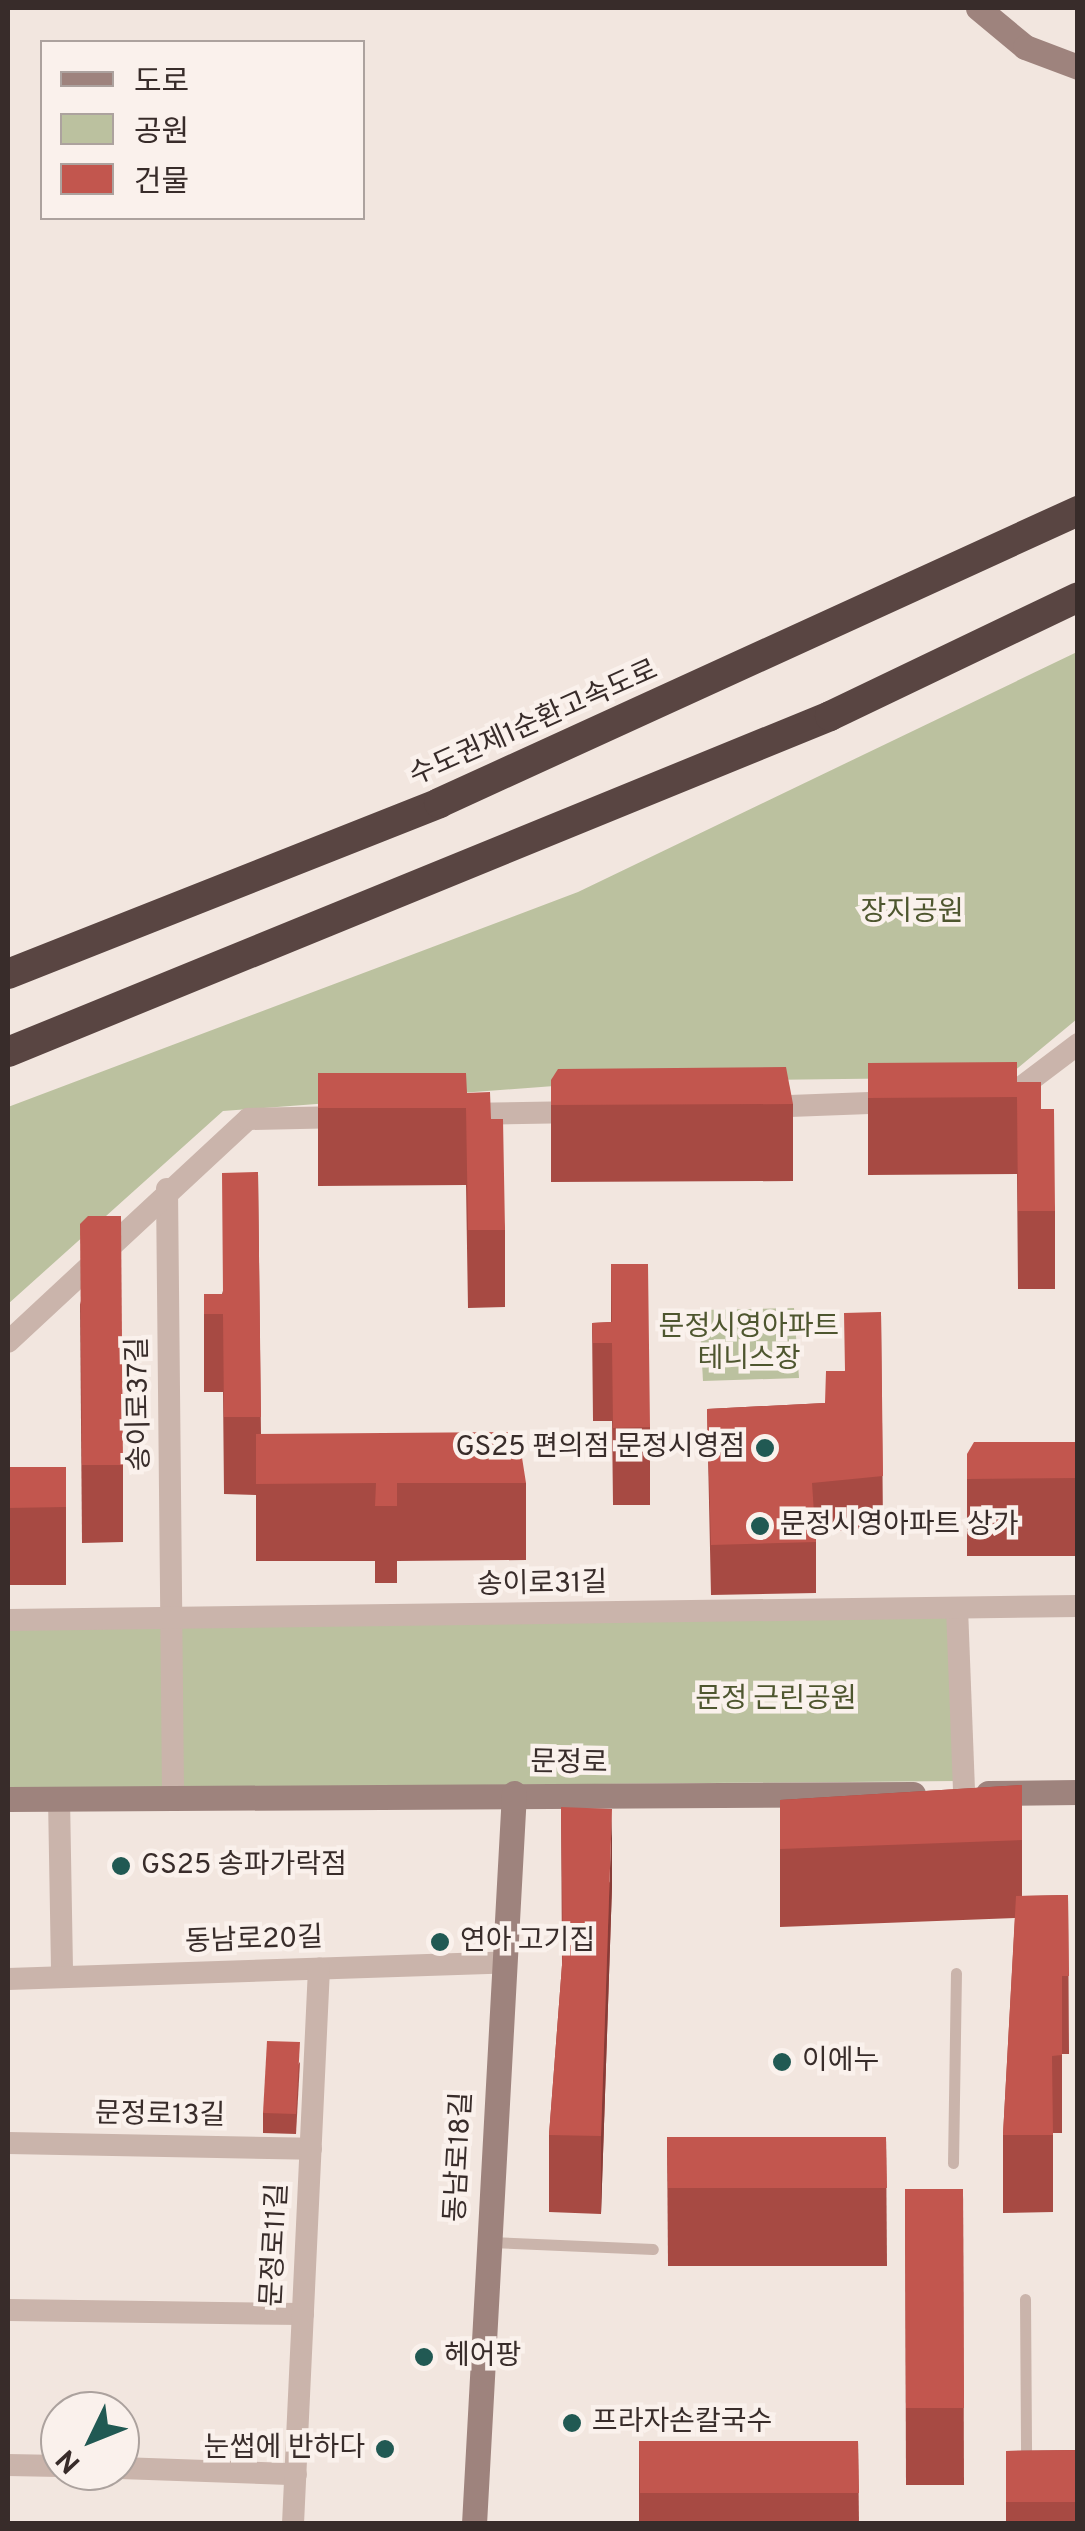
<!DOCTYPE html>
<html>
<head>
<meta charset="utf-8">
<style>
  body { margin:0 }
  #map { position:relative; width:1085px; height:2531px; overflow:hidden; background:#f2e6df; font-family:Overpass,"Noto Sans KR",sans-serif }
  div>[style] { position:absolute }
  .green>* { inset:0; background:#bbc19f }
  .lane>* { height:11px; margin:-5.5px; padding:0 5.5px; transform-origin:5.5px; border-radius:5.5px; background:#cab4ab }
  .street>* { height:22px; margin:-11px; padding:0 11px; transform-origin:11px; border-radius:11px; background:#cab4ab }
  .secondary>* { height:25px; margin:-12.5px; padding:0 12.5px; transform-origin:12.5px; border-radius:12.5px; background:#9e837d }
  .highway>* { height:30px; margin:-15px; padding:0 15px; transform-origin:15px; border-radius:15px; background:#594542 }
  .wall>* { inset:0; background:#a74a43 }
  .shaded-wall>* { inset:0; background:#883c37 }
  .building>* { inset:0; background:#c2564e }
  .dots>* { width:28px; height:28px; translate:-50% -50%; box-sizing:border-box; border:5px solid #faf1ec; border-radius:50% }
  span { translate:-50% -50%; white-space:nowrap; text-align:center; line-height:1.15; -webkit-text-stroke:9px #faf1ec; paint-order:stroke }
  .street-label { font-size:28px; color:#382c2a }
  .park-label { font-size:28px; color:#4e562f }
  .poi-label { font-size:28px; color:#382c2a }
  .right { translate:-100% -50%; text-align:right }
  .left { translate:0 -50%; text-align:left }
  .frame { position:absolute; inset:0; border:10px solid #382c2a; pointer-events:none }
  .legend { position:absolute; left:40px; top:40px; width:325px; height:180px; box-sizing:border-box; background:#faf1ec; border:2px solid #aca29e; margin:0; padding:12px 18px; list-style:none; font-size:30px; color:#382c2a }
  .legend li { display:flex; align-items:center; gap:20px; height:50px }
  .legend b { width:50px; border:2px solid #aca29e }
  .north { position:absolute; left:40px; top:2391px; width:100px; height:100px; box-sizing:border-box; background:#faf1ec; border:2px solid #aca29e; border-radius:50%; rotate:227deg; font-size:28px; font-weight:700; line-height:40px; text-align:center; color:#382c2a }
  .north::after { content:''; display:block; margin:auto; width:35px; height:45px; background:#215953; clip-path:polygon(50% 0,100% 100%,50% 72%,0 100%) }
</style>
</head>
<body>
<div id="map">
  <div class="green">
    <div style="clip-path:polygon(1077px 652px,1077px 1019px,1007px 1077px,607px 1082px,223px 1111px,8px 1304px,8px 1107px,578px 892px)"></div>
    <div style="clip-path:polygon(794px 1308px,799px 1378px,703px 1381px,699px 1310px)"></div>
    <div style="clip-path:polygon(948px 1615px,956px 1781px,8px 1789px,8px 1629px)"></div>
  </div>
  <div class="lane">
    <div style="left:953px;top:2163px;width:190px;rotate:-89.1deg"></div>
    <div style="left:490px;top:2242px;width:163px;rotate:2.5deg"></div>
    <div style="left:1025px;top:2299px;width:158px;rotate:89.6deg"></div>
  </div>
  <div class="street">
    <div style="left:1008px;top:1097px;width:88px;rotate:-37.1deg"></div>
    <div style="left:763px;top:1107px;width:133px;rotate:-2.2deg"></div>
    <div style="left:463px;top:1114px;width:118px;rotate:-1deg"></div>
    <div style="left:167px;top:1189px;width:608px;rotate:89.43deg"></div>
    <div style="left:8px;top:1342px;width:328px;rotate:-42.9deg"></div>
    <div style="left:248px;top:1119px;width:98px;rotate:-1.2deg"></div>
    <div style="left:957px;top:1608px;width:185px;rotate:87.8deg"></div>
    <div style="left:8px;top:1620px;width:1070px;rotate:-0.75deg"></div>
    <div style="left:59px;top:1798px;width:179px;rotate:89deg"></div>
    <div style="left:8px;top:1979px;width:495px;rotate:-1.9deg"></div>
    <div style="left:8px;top:2143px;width:303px;rotate:1.1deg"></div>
    <div style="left:8px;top:2310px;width:295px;rotate:0.8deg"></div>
    <div style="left:8px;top:2465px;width:52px;rotate:1.1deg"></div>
    <div style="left:120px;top:2468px;width:176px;rotate:2deg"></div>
    <div style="left:293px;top:2524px;width:556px;rotate:-87.32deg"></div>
  </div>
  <div class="secondary">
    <div style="left:978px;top:8px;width:61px;rotate:39.7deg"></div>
    <div style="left:1025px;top:47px;width:57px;rotate:20.7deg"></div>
    <div style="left:988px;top:1793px;width:90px;rotate:-0.6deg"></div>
    <div style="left:8px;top:1799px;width:905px;rotate:-0.32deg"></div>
    <div style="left:474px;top:2524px;width:732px;rotate:-86.87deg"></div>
  </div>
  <div class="highway">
    <div style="left:8px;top:974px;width:464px;rotate:-21.6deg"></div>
    <div style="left:439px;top:803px;width:703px;rotate:-24.56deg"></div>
    <div style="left:8px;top:1052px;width:888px;rotate:-22.23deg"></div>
    <div style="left:830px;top:716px;width:275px;rotate:-25.6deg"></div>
  </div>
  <div class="wall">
    <div style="clip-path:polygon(868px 1063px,1017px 1082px,1041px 1109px,1055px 1211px,1055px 1289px,1018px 1289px,1017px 1174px,868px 1175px)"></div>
    <div style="clip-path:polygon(318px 1073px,467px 1093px,491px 1119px,505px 1230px,505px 1307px,468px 1308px,466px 1185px,318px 1186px)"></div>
    <div style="clip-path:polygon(551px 1080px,793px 1104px,793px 1181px,551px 1182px)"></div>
    <div style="clip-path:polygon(258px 1172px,261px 1434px,526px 1483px,526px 1560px,397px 1561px,397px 1583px,375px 1583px,375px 1561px,256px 1561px,256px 1495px,224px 1494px,223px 1392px,204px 1392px,204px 1294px,222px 1294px)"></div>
    <div style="clip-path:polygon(611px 1264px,650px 1427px,650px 1505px,613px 1505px,612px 1421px,593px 1421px,592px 1323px,611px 1322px)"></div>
    <div style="clip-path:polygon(80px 1301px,123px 1465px,123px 1542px,82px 1543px)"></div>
    <div style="clip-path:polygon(881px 1312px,883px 1526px,816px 1533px,816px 1593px,711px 1595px,707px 1409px,825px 1403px)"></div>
    <div style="clip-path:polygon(1078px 1442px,1078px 1556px,967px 1556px,967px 1454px)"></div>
    <div style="clip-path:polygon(8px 1467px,66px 1467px,66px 1585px,8px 1585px)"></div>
    <div style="clip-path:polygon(1022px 1785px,1022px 1896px,1068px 1895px,1069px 2054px,1062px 2054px,1062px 2133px,1053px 2133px,1053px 2212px,1003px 2213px,1003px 2135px,1015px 1918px,780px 1927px,780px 1800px)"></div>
    <div style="clip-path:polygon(561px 1807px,612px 1886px,601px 2214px,549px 2212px,549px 2135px,562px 1965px)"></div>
    <div style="clip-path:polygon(300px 2062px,296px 2134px,263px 2133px,263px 2113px)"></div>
    <div style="clip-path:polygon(667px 2137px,886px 2137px,887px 2266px,668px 2266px)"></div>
    <div style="clip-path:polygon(1076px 2144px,1078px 2144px,1078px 2274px,1076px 2222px)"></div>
    <div style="clip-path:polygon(905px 2189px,963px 2189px,964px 2485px,906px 2485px)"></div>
    <div style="clip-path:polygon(639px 2441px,858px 2441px,859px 2524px,639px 2524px)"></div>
    <div style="clip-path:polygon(1078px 2450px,1078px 2524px,1006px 2524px,1006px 2451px)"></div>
  </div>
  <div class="shaded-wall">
    <div style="clip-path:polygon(612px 1809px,612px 1886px,601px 2214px,601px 2136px)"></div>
  </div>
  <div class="building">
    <div style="clip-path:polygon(1017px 1062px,1017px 1082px,1041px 1082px,1041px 1109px,1054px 1109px,1055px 1211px,1018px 1211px,1017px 1097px,868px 1098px,868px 1063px)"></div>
    <div style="clip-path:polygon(786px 1067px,793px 1104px,551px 1105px,551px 1080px,558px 1069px)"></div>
    <div style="clip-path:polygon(318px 1073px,466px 1073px,467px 1093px,490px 1092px,491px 1119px,503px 1119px,505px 1230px,468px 1230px,466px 1108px,318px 1108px)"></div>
    <div style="clip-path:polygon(258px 1172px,261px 1417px,224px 1417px,223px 1314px,204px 1314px,204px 1294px,223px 1294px,222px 1173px)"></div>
    <div style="clip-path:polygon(88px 1216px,121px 1216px,123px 1465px,82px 1465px,80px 1224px)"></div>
    <div style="clip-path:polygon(611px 1264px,648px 1264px,650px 1427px,613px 1428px,612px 1343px,593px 1343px,592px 1323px,612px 1322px)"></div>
    <div style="clip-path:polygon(881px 1312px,883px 1476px,812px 1483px,816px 1542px,711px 1545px,707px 1409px,825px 1403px,826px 1371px,845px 1371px,844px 1313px)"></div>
    <div style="clip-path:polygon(518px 1432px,526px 1483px,397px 1483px,397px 1506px,375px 1506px,376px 1483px,256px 1484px,256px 1434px)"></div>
    <div style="clip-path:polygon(974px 1442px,1078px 1442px,1078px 1478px,967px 1479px,967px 1454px)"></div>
    <div style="clip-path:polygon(8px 1467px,66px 1467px,66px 1507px,8px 1508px)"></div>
    <div style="clip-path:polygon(1022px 1785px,1022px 1840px,780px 1849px,780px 1800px)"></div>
    <div style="clip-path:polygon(561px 1807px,612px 1809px,601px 2136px,549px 2135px,563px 1952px)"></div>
    <div style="clip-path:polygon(1068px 1895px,1069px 1976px,1062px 1976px,1062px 2055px,1052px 2056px,1053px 2135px,1003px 2135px,1016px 1896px)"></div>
    <div style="clip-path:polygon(267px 2041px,300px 2042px,296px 2114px,263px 2113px)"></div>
    <div style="clip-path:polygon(667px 2137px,886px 2137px,887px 2188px,668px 2188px)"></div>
    <div style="clip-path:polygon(1076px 2144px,1078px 2144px,1078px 2196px,1077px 2196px)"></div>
    <div style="clip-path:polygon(905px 2189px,963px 2189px,964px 2408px,906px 2408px)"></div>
    <div style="clip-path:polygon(639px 2441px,858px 2441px,859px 2493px,640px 2493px)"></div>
    <div style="clip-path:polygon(1078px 2450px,1078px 2502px,1006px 2502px,1006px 2451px)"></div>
  </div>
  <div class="dots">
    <div style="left:765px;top:1448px;background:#215953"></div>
    <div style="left:760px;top:1526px;background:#215953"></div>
    <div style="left:121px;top:1866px;background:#215953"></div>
    <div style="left:440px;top:1942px;background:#215953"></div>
    <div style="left:782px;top:2062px;background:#215953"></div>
    <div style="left:424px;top:2357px;background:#215953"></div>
    <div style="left:572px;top:2423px;background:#215953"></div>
    <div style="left:385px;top:2449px;background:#215953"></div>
  </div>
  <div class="street-label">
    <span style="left:534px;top:724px;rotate:-24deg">수도권제1순환고속도로</span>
    <span style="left:140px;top:1404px;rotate:-91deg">송이로37길</span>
    <span style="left:542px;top:1585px;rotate:-1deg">송이로31길</span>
    <span style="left:569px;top:1764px;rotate:1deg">문정로</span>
    <span style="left:254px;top:1941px;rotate:-2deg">동남로20길</span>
    <span style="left:160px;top:2116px;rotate:1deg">문정로13길</span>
    <span style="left:460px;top:2157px;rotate:-87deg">동남로18길</span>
    <span style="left:276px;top:2245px;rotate:-87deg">문정로11길</span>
  </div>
  <div class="park-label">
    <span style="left:912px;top:913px">장지공원</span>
    <span style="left:749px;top:1344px">문정시영아파트<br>테니스장</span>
    <span style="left:776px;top:1700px">문정 근린공원</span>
  </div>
  <div class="poi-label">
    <span class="right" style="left:745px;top:1448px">GS25 편의점 문정시영점</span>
    <span class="left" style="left:780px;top:1526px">문정시영아파트 상가</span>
    <span class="left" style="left:141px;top:1866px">GS25 송파가락점</span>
    <span class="left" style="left:460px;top:1942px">연아 고기집</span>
    <span class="left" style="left:802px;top:2062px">이에누</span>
    <span class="left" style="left:444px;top:2357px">헤어팡</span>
    <span class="left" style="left:592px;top:2423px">프라자손칼국수</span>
    <span class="right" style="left:365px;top:2449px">눈썹에 반하다</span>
  </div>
  <div class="frame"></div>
  <ul class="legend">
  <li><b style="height:12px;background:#9e837d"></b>도로</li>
  <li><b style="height:28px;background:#bbc19f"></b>공원</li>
  <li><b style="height:28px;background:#c2564e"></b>건물</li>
  </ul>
  <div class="north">N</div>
</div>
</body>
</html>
